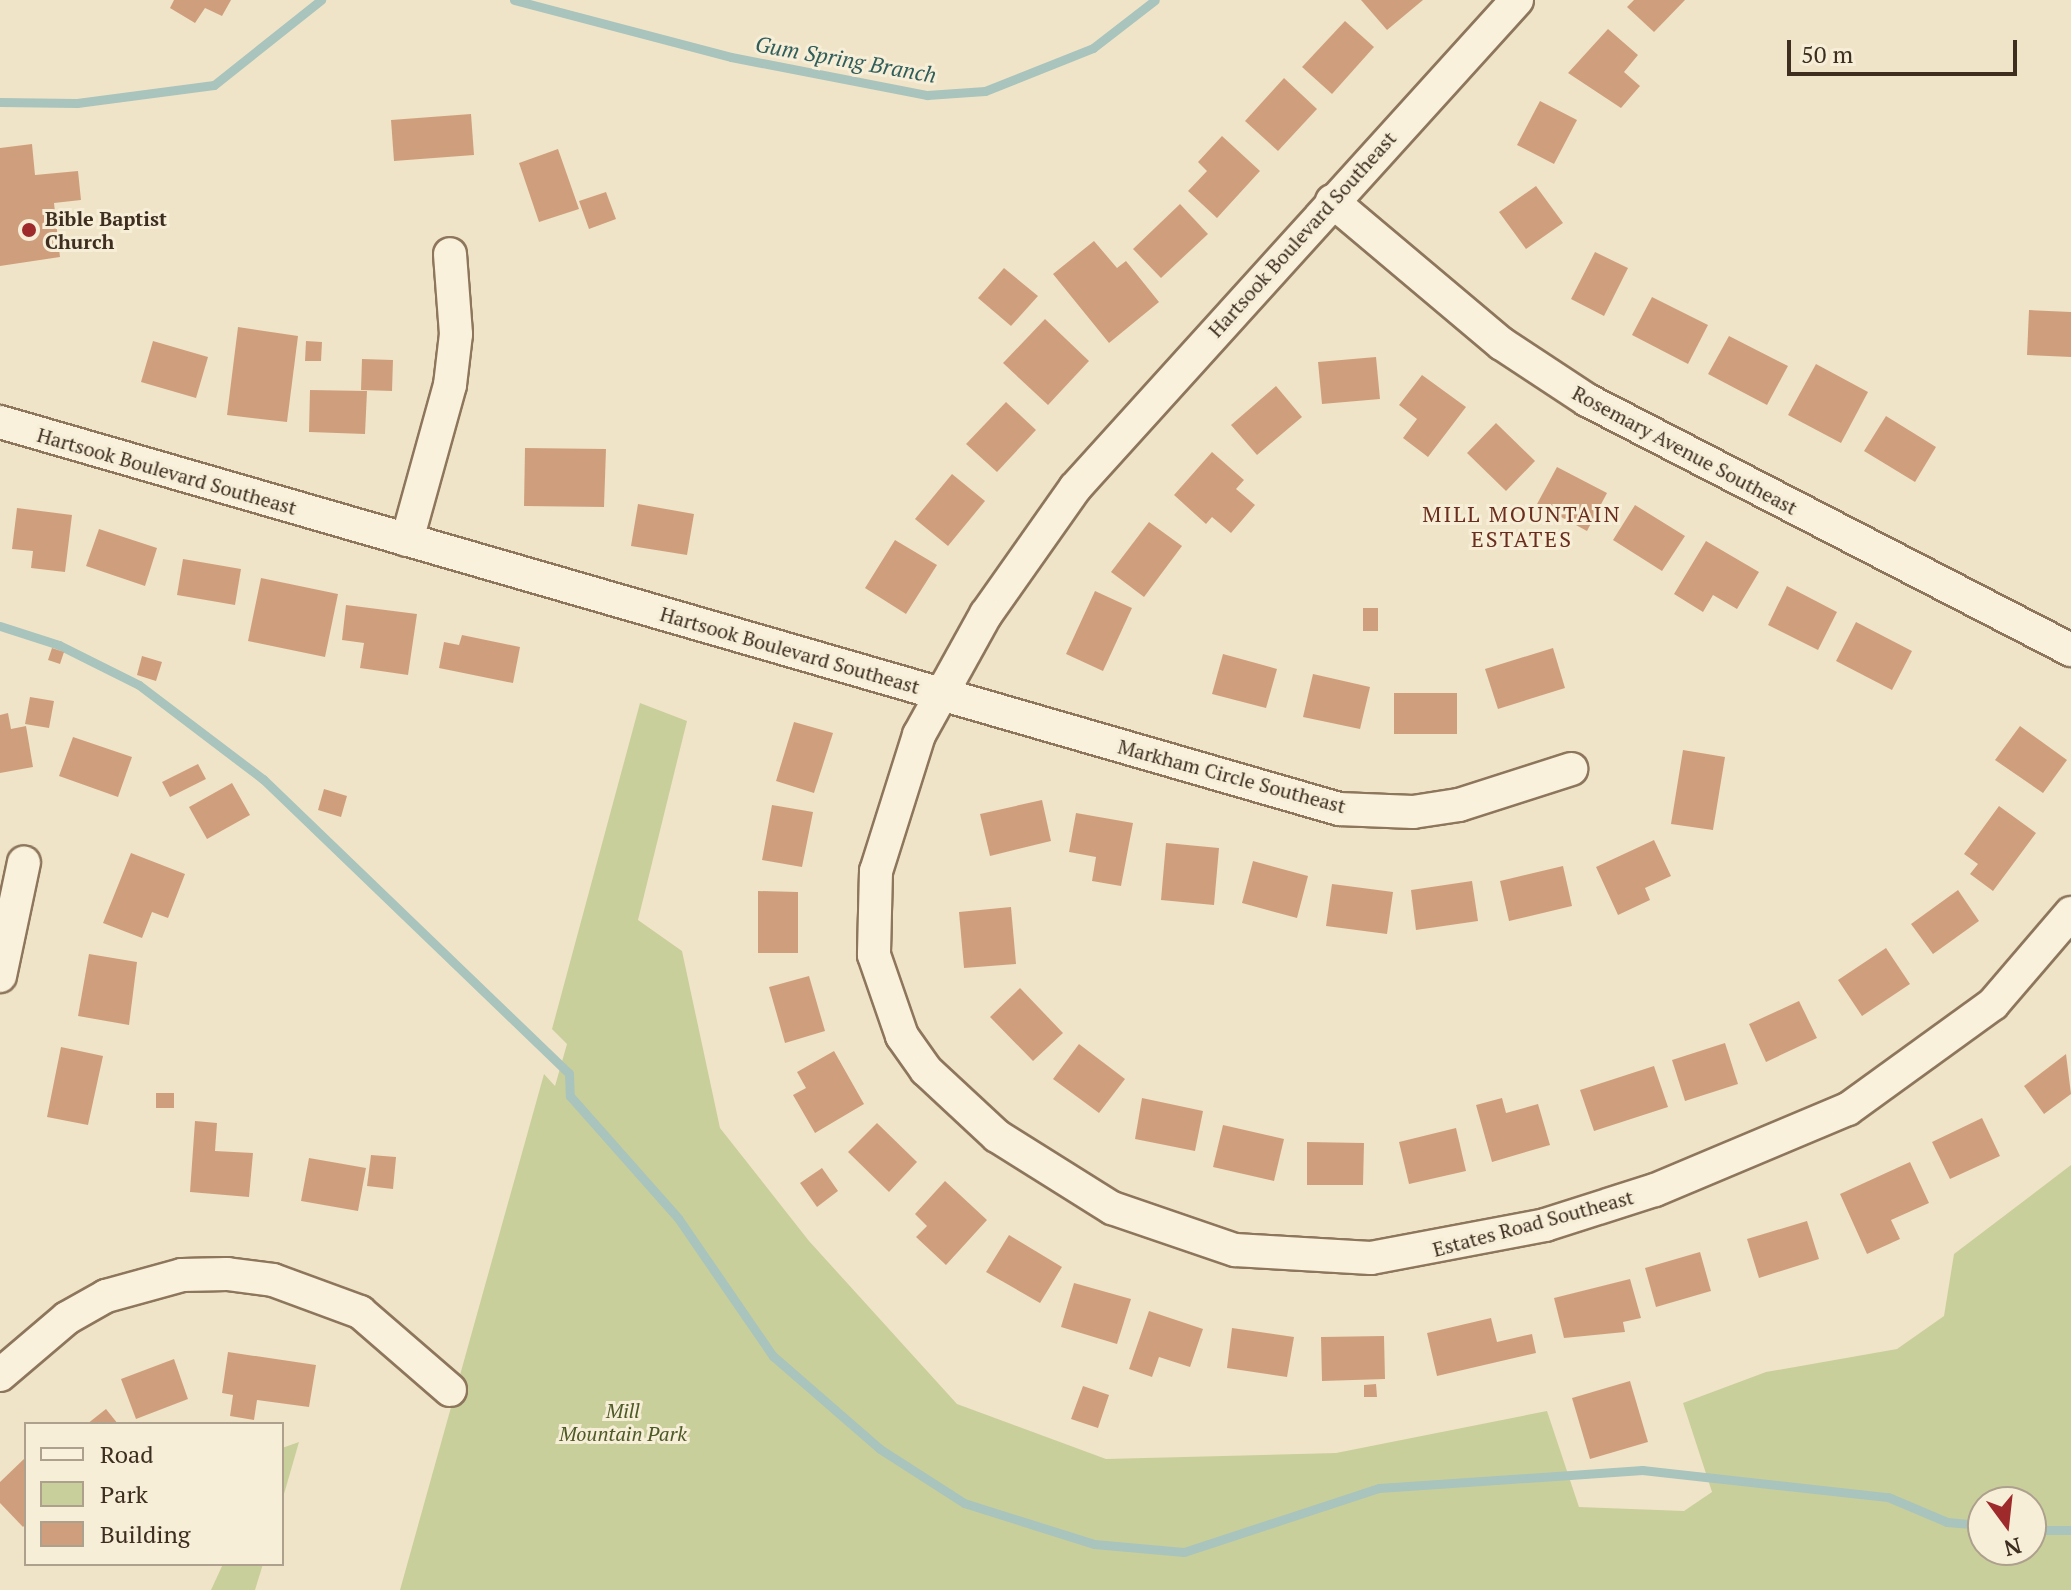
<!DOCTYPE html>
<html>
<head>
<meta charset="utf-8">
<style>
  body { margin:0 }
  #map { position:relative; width:2071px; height:1590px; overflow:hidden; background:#f0e4c8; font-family:"PT Serif",serif }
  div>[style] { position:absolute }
  .green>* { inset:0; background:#c9cf9b }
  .stream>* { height:9px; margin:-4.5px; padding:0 4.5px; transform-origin:4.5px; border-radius:4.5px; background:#a9c4bc }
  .building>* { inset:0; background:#cf9f7d }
  .roads { filter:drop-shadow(2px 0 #8d765c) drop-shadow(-2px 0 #8d765c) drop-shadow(0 2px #8d765c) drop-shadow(0 -2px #8d765c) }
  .street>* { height:32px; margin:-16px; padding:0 16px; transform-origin:16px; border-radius:16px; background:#faf1dc }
  .dots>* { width:22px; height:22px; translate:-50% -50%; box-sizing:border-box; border:4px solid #f7eed8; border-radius:50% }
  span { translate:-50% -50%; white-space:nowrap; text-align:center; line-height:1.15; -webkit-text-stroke:6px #f7eed8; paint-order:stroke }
  .poi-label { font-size:20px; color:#3d2e20; font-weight:700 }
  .left { translate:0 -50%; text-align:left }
  .street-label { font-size:20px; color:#3d2e20 }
  .park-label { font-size:20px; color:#4d5a26; font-style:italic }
  .water-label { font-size:22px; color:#2f5d5a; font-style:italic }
  .neighbourhood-label { font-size:22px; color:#6b2e1e; letter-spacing:2px }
  .legend { position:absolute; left:24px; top:1422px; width:260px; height:144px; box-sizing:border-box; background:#f7eed8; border:2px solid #ada18e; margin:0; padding:10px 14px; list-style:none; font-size:24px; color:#3d2e20 }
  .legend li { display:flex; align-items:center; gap:16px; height:40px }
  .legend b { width:40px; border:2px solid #ada18e }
  .north { position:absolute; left:1967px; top:1486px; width:80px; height:80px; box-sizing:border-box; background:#f7eed8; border:2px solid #ada18e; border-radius:50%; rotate:165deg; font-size:22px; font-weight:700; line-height:32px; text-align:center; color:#3d2e20 }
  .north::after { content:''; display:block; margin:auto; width:28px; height:36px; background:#9e2a2b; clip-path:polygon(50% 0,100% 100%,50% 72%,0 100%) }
  .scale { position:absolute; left:1787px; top:40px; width:230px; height:36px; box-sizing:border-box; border:4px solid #3d2e20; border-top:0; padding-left:10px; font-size:24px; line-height:28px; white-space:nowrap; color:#3d2e20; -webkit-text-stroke:6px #f7eed8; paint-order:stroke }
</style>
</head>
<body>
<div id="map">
  <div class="green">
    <div style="clip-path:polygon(evenodd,640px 703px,687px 721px,638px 920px,682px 951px,720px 1128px,809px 1241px,957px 1404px,1106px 1459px,1336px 1453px,1547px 1411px,1579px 1507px,1684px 1511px,1712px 1492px,1683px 1403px,1766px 1372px,1897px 1349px,1944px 1316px,1954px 1254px,2071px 1165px,2071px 1590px,400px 1590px,544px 1074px,555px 1086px,567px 1044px,552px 1029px,640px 703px,1983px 1502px,2031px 1502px,2031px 1550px,1983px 1550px,1983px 1502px)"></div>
    <div style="clip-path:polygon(299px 1442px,282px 1501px,282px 1448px)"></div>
    <div style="clip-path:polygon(223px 1564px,263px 1564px,255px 1590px,211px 1590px)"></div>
  </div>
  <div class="stream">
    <div style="left:514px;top:0;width:224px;rotate:14.7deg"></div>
    <div style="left:731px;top:57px;width:200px;rotate:11deg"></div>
    <div style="left:927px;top:95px;width:58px;rotate:-3.9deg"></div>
    <div style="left:985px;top:91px;width:116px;rotate:-21.7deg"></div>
    <div style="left:1093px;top:48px;width:78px;rotate:-37.7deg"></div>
    <div style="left:0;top:102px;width:77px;rotate:0.7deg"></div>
    <div style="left:77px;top:103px;width:138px;rotate:-7.5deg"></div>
    <div style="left:214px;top:85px;width:137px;rotate:-38.5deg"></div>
    <div style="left:0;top:626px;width:62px;rotate:17.9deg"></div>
    <div style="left:59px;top:645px;width:89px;rotate:26.6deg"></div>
    <div style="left:139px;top:685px;width:156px;rotate:37.2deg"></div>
    <div style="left:263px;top:779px;width:424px;rotate:43.9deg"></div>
    <div style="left:569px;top:1073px;width:23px;rotate:88deg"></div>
    <div style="left:570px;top:1096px;width:163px;rotate:48.5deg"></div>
    <div style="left:678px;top:1218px;width:168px;rotate:55.5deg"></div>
    <div style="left:773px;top:1356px;width:142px;rotate:41deg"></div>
    <div style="left:880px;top:1449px;width:100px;rotate:32.7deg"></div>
    <div style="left:964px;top:1503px;width:136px;rotate:17.5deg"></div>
    <div style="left:1094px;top:1544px;width:90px;rotate:5.1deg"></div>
    <div style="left:1184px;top:1552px;width:205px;rotate:-18.2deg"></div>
    <div style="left:1379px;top:1488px;width:264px;rotate:-3.9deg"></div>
    <div style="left:1642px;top:1470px;width:247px;rotate:6.3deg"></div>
    <div style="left:1888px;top:1497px;width:64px;rotate:23deg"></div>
    <div style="left:1947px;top:1522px;width:36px;rotate:5deg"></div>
    <div style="left:2031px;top:1530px;width:40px"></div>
  </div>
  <div class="building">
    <div style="clip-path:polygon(174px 0,231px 0,222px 16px,205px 8px,195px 23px,170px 8px)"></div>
    <div style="clip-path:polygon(1361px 0,1423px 0,1387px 30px)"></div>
    <div style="clip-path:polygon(1634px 0,1685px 0,1654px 32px,1627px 7px)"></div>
    <div style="clip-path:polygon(1345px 21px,1374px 47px,1332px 94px,1302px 67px)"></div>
    <div style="clip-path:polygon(1608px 29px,1638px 55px,1624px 72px,1640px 86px,1621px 108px,1568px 73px)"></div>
    <div style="clip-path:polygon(1284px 78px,1317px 109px,1278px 151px,1245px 121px)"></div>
    <div style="clip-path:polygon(1540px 101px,1577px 120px,1554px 164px,1517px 145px)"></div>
    <div style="clip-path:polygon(471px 114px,474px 155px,394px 161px,391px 120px)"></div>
    <div style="clip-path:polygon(1222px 136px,1260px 171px,1217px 218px,1188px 191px,1207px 171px,1198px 162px)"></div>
    <div style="clip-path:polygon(32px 144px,35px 175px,78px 171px,81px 200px,54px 203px,60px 257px,0 266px,0 148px)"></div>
    <div style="clip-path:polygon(558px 149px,579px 209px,539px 222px,519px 163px)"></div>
    <div style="clip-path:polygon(1536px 186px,1563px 223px,1526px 249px,1499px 212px)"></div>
    <div style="clip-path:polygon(606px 192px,616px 219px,589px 229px,579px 201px)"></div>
    <div style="clip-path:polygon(1180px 204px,1208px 234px,1161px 278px,1133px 249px)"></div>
    <div style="clip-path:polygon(1094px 241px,1117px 268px,1126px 261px,1159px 302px,1109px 343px,1053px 274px)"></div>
    <div style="clip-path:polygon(1595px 252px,1628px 268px,1604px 316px,1571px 299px)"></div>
    <div style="clip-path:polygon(1004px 268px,1038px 296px,1011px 326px,978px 298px)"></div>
    <div style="clip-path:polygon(1652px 297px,1708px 325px,1688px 364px,1632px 335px)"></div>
    <div style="clip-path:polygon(2029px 310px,2071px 312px,2071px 357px,2027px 355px)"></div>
    <div style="clip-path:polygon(1045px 319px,1089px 361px,1048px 405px,1003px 363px)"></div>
    <div style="clip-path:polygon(238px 327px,298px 336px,287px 422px,227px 415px)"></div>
    <div style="clip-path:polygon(1729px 336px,1788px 366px,1767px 405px,1708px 374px)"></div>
    <div style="clip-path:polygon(153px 341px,208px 357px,196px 398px,141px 382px)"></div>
    <div style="clip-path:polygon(306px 341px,322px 342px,321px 361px,305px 361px)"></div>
    <div style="clip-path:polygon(1376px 357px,1380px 399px,1322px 404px,1318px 362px)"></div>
    <div style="clip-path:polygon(362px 359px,393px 360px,392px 391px,361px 390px)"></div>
    <div style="clip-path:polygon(1816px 364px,1868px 392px,1841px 443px,1788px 415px)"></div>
    <div style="clip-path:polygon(1422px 375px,1466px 407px,1428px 457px,1403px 438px,1417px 419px,1399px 405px)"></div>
    <div style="clip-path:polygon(1276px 386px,1302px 417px,1257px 455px,1231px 425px)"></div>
    <div style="clip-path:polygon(310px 390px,367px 391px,365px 434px,309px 432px)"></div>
    <div style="clip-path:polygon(1006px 402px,1036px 430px,997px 472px,966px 444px)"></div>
    <div style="clip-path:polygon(1886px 416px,1936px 447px,1915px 482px,1864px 451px)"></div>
    <div style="clip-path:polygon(1496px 423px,1535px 461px,1506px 491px,1467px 453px)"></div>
    <div style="clip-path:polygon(525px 448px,606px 449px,604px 507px,524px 506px)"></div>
    <div style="clip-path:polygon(1212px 452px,1244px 480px,1236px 489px,1255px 505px,1231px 533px,1212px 517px,1206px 524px,1174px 495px)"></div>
    <div style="clip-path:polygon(1557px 467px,1607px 493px,1587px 531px,1537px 504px)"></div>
    <div style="clip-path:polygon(952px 474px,985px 501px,948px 546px,915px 519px)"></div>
    <div style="clip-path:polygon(638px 504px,694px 514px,687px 555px,631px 546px)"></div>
    <div style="clip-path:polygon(1635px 505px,1685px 536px,1662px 571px,1613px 540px)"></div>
    <div style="clip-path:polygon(17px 508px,72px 515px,65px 572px,31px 568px,33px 551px,12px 549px)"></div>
    <div style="clip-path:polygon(1149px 522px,1182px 546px,1144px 597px,1111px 572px)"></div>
    <div style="clip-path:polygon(99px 529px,157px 548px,145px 586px,86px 566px)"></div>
    <div style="clip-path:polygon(895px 540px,937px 565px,906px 614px,865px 588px)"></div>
    <div style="clip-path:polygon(1706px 541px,1759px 572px,1737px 609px,1713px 595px,1703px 612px,1674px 594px)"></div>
    <div style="clip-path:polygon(183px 559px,241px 569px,235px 605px,177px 595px)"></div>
    <div style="clip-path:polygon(261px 578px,338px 594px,325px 657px,248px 641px)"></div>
    <div style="clip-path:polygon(1787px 586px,1837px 612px,1818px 650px,1768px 625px)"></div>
    <div style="clip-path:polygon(1095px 591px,1132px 608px,1103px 671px,1066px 654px)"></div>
    <div style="clip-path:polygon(346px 605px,417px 614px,408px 675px,360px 668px,364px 643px,342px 640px)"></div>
    <div style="clip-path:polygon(1363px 608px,1378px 608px,1378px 631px,1363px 631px)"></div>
    <div style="clip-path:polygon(1856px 622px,1912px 651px,1892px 690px,1836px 661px)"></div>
    <div style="clip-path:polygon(462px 635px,520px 647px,513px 683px,439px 668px,444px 642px,459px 645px)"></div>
    <div style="clip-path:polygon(52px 648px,64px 652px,60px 664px,48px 660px)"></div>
    <div style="clip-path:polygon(1553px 648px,1565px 688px,1498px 709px,1485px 669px)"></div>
    <div style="clip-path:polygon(1223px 654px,1277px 669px,1266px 708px,1212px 694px)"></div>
    <div style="clip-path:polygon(142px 656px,162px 662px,156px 681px,137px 675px)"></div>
    <div style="clip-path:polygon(1313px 674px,1370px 687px,1360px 729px,1303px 717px)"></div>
    <div style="clip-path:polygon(1394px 693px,1457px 693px,1457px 734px,1394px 734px)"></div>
    <div style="clip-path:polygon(30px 697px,54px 701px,49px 728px,25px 724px)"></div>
    <div style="clip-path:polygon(8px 713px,11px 729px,26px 726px,33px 767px,0 773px,0 715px)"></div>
    <div style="clip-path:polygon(794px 722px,833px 733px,814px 793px,776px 781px)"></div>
    <div style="clip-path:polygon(2020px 726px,2067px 760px,2043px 793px,1995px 760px)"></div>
    <div style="clip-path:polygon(73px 737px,132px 757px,118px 797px,59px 776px)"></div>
    <div style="clip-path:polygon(1683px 750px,1725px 757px,1713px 830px,1671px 824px)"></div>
    <div style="clip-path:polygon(198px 764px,206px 779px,170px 797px,162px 782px)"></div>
    <div style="clip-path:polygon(232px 783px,250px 815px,207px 839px,189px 807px)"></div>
    <div style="clip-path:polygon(324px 789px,347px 796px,341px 817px,318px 810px)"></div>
    <div style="clip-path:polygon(1042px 800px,1051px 841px,990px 856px,980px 814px)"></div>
    <div style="clip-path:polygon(772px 805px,813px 812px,802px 867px,762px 860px)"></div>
    <div style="clip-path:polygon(1999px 806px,2036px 833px,1993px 891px,1970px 874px,1978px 864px,1964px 854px)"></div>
    <div style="clip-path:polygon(1076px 813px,1133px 823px,1121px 886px,1092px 881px,1096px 857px,1069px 852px)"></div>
    <div style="clip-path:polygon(1654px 840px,1671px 876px,1645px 888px,1650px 900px,1618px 915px,1596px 867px)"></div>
    <div style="clip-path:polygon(1166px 843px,1219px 848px,1214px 905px,1161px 900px)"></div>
    <div style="clip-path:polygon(131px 853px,185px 874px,168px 918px,152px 912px,142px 938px,103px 923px)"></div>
    <div style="clip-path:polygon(1253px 861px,1308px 876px,1297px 918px,1242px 903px)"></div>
    <div style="clip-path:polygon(1563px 866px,1572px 906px,1509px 921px,1500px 881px)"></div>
    <div style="clip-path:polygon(1472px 881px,1478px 921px,1416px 930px,1411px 890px)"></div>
    <div style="clip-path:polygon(1332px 884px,1393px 892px,1387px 934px,1326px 926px)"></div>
    <div style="clip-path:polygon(1958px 890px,1979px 921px,1933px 954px,1911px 924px)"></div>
    <div style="clip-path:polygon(758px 891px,798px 892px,798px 953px,758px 953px)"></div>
    <div style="clip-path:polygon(1011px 907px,1016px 964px,964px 968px,959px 912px)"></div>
    <div style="clip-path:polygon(1886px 948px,1910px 984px,1862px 1016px,1838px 980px)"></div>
    <div style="clip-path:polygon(89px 954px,137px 962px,129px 1025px,78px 1016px)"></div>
    <div style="clip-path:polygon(809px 976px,825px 1031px,785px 1043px,769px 987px)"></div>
    <div style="clip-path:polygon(1020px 988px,1063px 1033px,1033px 1061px,990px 1017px)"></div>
    <div style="clip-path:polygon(1799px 1001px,1817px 1038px,1766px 1062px,1749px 1024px)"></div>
    <div style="clip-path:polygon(1725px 1043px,1738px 1084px,1685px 1101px,1672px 1060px)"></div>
    <div style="clip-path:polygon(1079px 1044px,1125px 1079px,1099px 1113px,1053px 1079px)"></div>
    <div style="clip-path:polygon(61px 1047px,103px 1056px,88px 1125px,47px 1117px)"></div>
    <div style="clip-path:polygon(834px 1051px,864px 1104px,815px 1133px,793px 1095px,806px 1088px,797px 1072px)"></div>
    <div style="clip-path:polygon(2066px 1054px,2071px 1094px,2044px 1114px,2024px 1086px)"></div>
    <div style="clip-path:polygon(1654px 1066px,1668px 1107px,1594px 1131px,1580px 1090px)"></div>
    <div style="clip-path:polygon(156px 1093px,174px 1093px,174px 1108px,156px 1108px)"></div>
    <div style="clip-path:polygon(1142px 1098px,1203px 1111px,1195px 1151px,1135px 1139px)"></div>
    <div style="clip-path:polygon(1502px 1098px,1506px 1113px,1538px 1104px,1550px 1145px,1492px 1162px,1476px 1105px)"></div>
    <div style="clip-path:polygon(1982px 1118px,2000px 1156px,1950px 1179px,1932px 1142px)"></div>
    <div style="clip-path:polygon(195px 1121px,217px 1123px,215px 1151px,253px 1153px,249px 1197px,190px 1192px)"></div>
    <div style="clip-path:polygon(877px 1123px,917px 1162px,889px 1192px,848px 1152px)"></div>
    <div style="clip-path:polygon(1223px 1125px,1284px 1139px,1274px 1181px,1213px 1167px)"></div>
    <div style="clip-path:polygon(1456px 1128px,1466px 1171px,1409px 1184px,1399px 1142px)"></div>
    <div style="clip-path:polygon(1307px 1142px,1364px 1143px,1363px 1185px,1307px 1185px)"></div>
    <div style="clip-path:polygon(371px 1155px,396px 1157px,393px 1189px,367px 1186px)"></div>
    <div style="clip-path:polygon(309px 1158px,366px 1168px,358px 1211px,301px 1201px)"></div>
    <div style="clip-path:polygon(1910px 1162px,1929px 1203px,1891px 1220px,1900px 1239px,1867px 1254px,1840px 1194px)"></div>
    <div style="clip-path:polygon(822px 1168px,838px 1191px,817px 1207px,800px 1183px)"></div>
    <div style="clip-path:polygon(945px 1181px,987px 1220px,946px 1265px,916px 1237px,927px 1226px,915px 1214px)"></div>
    <div style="clip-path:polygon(1807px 1221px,1819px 1259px,1759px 1278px,1747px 1239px)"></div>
    <div style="clip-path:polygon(1009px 1235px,1062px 1267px,1040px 1303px,986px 1272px)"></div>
    <div style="clip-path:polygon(1700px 1252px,1711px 1291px,1656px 1307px,1645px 1268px)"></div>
    <div style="clip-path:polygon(1630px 1279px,1641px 1318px,1623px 1322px,1625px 1332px,1564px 1338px,1554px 1298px)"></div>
    <div style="clip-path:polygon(1074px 1283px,1131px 1299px,1117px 1344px,1061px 1327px)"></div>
    <div style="clip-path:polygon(1149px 1311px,1203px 1329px,1190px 1367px,1159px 1357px,1152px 1377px,1129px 1369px)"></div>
    <div style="clip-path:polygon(1491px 1318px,1497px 1342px,1532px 1334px,1536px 1353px,1437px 1376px,1427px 1333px)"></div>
    <div style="clip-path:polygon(1232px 1328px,1294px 1337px,1287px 1377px,1227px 1368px)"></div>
    <div style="clip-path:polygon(1384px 1336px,1385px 1379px,1322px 1381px,1321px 1337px)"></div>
    <div style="clip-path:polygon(228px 1352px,316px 1365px,309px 1407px,257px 1400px,254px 1420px,230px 1416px,233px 1395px,222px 1393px)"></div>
    <div style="clip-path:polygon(174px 1359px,188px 1399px,136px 1419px,121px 1379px)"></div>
    <div style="clip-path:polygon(1630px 1381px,1648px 1442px,1590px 1459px,1572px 1398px)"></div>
    <div style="clip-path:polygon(1376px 1384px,1377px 1397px,1364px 1397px,1364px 1385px)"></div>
    <div style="clip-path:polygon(1083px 1386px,1109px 1395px,1098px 1428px,1071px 1419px)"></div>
    <div style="clip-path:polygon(106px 1409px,118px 1424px,87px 1424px)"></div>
    <div style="clip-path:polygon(26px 1457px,26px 1524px,23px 1527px,0 1503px,0 1482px)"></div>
  </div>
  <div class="roads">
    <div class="street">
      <div style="left:1517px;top:0;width:658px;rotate:132.17deg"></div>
      <div style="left:1075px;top:488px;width:154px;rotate:125.2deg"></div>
      <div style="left:986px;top:614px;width:138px;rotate:119deg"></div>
      <div style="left:919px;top:735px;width:143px;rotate:107.5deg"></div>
      <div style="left:876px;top:871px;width:84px;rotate:91.4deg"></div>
      <div style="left:874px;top:955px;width:86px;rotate:70.9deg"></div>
      <div style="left:902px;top:1036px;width:42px;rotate:54.8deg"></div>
      <div style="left:926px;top:1070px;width:97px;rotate:42.9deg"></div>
      <div style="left:997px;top:1136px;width:136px;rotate:32.1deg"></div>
      <div style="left:1112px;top:1208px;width:130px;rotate:18.9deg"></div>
      <div style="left:1235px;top:1250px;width:136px;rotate:3.4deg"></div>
      <div style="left:1371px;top:1258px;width:177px;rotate:-10.7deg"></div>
      <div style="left:1545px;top:1225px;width:115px;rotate:-17.7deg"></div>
      <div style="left:1655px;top:1190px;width:209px;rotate:-22.8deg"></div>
      <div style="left:1848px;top:1109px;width:179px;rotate:-35.9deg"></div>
      <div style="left:1993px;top:1004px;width:120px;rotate:-49.4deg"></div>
      <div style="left:1332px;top:201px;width:222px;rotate:40.1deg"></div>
      <div style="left:1502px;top:344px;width:102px;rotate:33.4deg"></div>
      <div style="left:1587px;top:400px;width:545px;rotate:27.32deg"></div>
      <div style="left:0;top:422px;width:1394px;rotate:16.12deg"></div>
      <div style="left:1339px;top:809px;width:74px;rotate:2.3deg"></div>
      <div style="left:1413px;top:812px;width:47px;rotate:-8.7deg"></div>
      <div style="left:1459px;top:805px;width:118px;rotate:-17.8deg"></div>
      <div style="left:407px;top:540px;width:161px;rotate:-74.5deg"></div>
      <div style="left:450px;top:385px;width:51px;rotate:-83.3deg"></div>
      <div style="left:456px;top:334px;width:80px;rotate:-94.3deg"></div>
      <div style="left:0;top:976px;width:116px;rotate:-78.1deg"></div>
      <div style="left:0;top:1375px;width:88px;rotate:-40.4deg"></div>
      <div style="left:67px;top:1318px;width:45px;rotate:-29.4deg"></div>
      <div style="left:106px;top:1296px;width:79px;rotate:-15.4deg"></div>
      <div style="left:182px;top:1275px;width:45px;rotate:-1.3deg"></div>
      <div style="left:227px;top:1274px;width:46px;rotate:7.4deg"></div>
      <div style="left:273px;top:1280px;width:93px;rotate:20.2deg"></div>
      <div style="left:360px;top:1312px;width:119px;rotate:40.9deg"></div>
    </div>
  </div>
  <div class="dots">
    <div style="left:29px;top:230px;background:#9e2a2b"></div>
  </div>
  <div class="poi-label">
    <span class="left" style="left:45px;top:230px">Bible Baptist<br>Church</span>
  </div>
  <div class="street-label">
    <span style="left:1302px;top:234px;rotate:-48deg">Hartsook Boulevard Southeast</span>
    <span style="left:1685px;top:450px;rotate:28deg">Rosemary Avenue Southeast</span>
    <span style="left:167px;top:471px;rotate:16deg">Hartsook Boulevard Southeast</span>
    <span style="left:790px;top:650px;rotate:16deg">Hartsook Boulevard Southeast</span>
    <span style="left:1232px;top:776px;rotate:15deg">Markham Circle Southeast</span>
    <span style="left:1533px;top:1223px;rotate:-15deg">Estates Road Southeast</span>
  </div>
  <div class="park-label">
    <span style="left:623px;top:1422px">Mill<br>Mountain Park</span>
  </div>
  <div class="water-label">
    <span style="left:846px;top:59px;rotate:10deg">Gum Spring Branch</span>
  </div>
  <div class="neighbourhood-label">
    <span style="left:1522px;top:526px">MILL MOUNTAIN<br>ESTATES</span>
  </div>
  <ul class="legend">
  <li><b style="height:10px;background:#faf1dc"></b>Road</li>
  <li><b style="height:22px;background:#c9cf9b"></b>Park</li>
  <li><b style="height:22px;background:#cf9f7d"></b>Building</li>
  </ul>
  <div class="north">N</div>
  <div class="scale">50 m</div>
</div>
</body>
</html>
